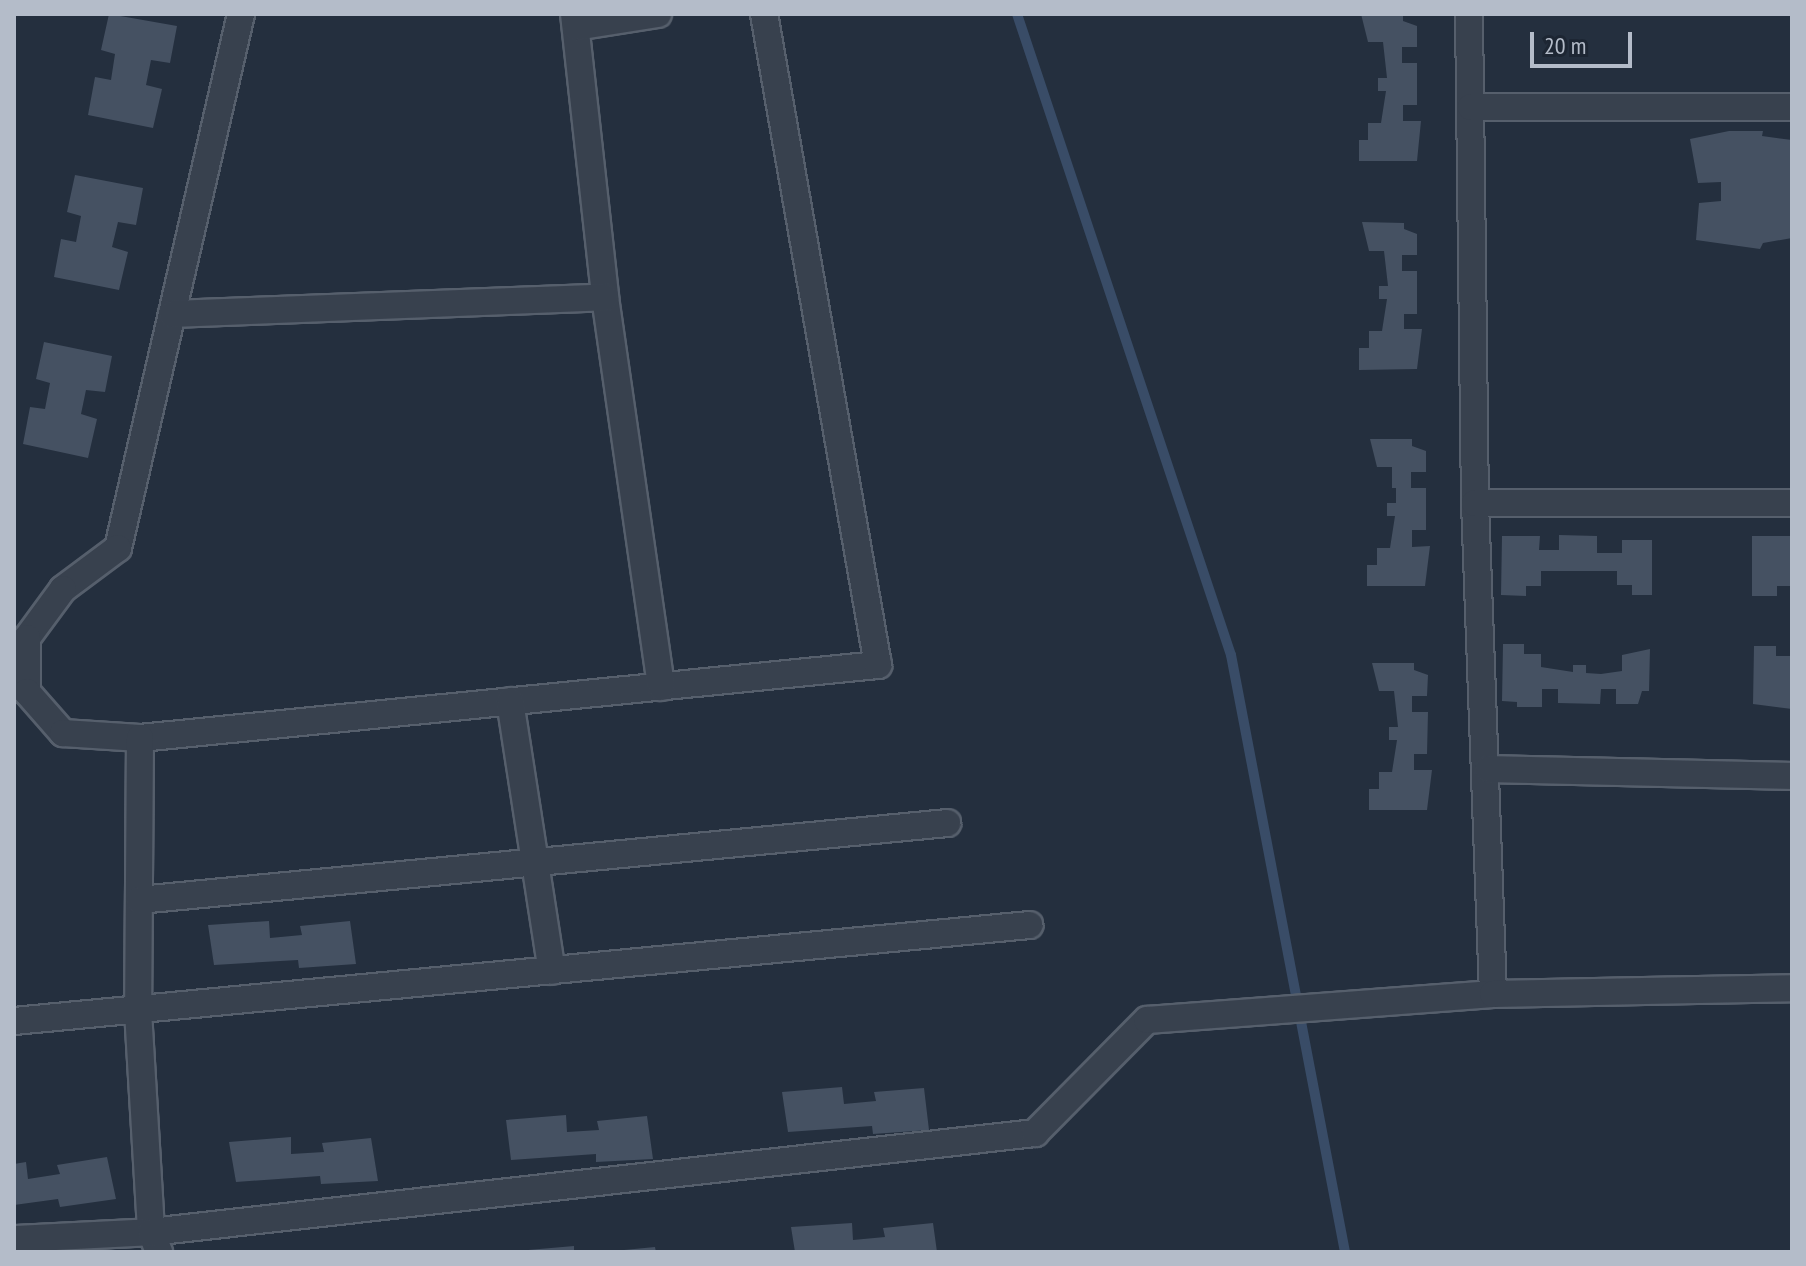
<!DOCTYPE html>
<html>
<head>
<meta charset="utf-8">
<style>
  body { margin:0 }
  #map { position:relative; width:1806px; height:1266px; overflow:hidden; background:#242f3e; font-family:"PT Sans Narrow",sans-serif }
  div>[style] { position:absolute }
  .stream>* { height:10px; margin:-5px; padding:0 5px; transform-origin:5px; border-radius:5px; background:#394c67 }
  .building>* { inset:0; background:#455162 }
  .roads { filter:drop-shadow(2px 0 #565f6c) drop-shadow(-2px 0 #565f6c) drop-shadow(0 2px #565f6c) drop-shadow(0 -2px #565f6c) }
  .minor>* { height:26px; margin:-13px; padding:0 13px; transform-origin:13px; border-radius:13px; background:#38414e }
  span { translate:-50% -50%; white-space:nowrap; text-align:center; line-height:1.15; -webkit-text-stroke:6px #1d2633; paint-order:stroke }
  .frame { position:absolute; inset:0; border:16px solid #b4bcc9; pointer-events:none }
  .scale { position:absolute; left:1530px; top:32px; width:102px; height:36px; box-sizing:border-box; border:4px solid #b4bcc9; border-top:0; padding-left:10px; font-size:24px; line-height:28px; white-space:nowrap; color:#b4bcc9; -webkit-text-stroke:6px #1d2633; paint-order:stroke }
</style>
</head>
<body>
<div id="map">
  <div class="stream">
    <div style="left:1017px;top:14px;width:676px;rotate:71.54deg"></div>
    <div style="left:1231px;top:655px;width:608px;rotate:79.19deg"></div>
  </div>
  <div class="building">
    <div style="clip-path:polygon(109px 14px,177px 26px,170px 63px,151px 60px,146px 85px,162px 89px,153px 128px,88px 115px,95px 77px,111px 80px,115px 54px,101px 50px)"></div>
    <div style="clip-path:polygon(1361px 14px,1403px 14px,1403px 21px,1417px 26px,1417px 47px,1402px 47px,1402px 63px,1417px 63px,1417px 105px,1403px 105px,1403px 121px,1421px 121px,1417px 161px,1359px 161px,1359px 140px,1368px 140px,1368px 123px,1381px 123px,1386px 91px,1378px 91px,1378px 78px,1387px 78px,1383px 42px,1368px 42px)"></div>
    <div style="clip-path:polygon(1729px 131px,1763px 131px,1762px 136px,1792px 140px,1792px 238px,1763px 243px,1760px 249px,1696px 240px,1699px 203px,1721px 201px,1721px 182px,1698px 183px,1690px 139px)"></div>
    <div style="clip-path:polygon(75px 175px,143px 188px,136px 225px,118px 222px,112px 247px,128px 252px,119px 290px,54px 277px,61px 239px,76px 242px,81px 216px,67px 212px)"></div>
    <div style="clip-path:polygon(1362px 222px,1404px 223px,1404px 229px,1417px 234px,1417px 255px,1402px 255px,1402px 271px,1417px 271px,1417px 314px,1404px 314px,1404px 329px,1422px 329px,1417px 369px,1359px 370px,1359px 348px,1369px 348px,1369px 331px,1382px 331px,1387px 299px,1379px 299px,1379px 286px,1388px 286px,1384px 251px,1369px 251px)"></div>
    <div style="clip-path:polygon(44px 342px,112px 356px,105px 392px,86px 390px,81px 414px,97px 419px,88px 458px,23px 444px,30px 407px,45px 409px,50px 383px,36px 379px)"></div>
    <div style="clip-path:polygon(1370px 439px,1412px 439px,1412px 446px,1426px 451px,1426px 472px,1411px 472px,1411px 488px,1426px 488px,1426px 530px,1412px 530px,1412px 547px,1430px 546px,1425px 586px,1367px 586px,1367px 565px,1377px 565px,1377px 548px,1390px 548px,1395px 516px,1387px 516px,1387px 503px,1396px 503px,1396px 488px,1392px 488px,1392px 467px,1377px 467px)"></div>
    <div style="clip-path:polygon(1559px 535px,1597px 536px,1597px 553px,1622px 553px,1622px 540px,1652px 540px,1652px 595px,1632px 595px,1632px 585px,1617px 585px,1617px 571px,1541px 571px,1541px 586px,1526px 586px,1526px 596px,1501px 595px,1502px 536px,1540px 536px,1539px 550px,1559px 550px)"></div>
    <div style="clip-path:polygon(1752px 536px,1791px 536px,1791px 586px,1777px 586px,1777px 596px,1752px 596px)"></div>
    <div style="clip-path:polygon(1503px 644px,1524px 644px,1524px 654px,1541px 654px,1541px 667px,1573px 672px,1573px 665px,1586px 665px,1586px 673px,1601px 674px,1622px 671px,1622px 655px,1650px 649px,1649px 691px,1642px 691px,1638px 704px,1616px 704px,1616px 689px,1601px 689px,1600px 704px,1558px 703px,1558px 689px,1542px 689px,1542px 707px,1517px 707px,1517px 702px,1502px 701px)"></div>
    <div style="clip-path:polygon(1754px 646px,1776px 646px,1776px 656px,1792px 656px,1792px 709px,1753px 704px)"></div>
    <div style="clip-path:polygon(1372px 663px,1414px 663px,1414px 670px,1428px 675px,1427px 696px,1412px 696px,1412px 712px,1428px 712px,1427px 754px,1414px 754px,1414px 770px,1432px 770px,1427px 810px,1369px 810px,1369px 789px,1379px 789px,1379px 772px,1392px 772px,1397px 740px,1389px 740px,1389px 727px,1398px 727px,1394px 691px,1379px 691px)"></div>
    <div style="clip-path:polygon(269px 921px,270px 938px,302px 935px,300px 926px,350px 921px,356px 964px,299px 968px,298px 960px,214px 965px,208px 925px)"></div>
    <div style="clip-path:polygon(842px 1087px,844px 1104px,876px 1101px,874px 1092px,924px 1088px,929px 1130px,873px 1134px,872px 1126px,788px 1132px,782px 1092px)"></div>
    <div style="clip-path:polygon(566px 1115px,567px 1132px,599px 1130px,597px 1121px,647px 1116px,653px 1159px,596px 1162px,596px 1154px,511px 1160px,506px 1120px)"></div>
    <div style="clip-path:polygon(291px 1137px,291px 1154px,324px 1152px,322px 1143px,371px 1138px,378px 1181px,321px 1184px,320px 1176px,236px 1182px,229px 1142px)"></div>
    <div style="clip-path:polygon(107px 1157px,116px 1199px,60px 1207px,58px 1199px,14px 1205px,14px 1164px,26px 1162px,28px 1179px,60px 1174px,57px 1165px)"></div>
    <div style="clip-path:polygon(852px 1223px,853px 1240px,885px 1237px,883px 1228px,933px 1223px,937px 1252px,795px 1252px,791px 1227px)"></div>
    <div style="clip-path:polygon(574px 1246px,574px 1252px,528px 1252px,528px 1250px)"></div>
    <div style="clip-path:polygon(655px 1247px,656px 1252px,624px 1252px,624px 1250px)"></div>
  </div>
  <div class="roads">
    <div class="minor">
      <div style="left:241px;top:14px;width:548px;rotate:102.97deg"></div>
      <div style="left:118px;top:548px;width:69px;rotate:143.3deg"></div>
      <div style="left:63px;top:589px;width:61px;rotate:126.3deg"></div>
      <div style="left:27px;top:638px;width:54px;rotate:90deg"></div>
      <div style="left:27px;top:692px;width:55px;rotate:48.7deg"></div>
      <div style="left:63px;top:733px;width:77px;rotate:3.7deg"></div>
      <div style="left:140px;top:738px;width:742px;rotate:-5.65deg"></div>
      <div style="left:878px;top:665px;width:661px;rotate:-99.93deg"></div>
      <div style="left:574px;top:14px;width:285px;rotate:83.7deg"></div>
      <div style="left:605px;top:297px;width:394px;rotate:81.8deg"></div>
      <div style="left:1469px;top:14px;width:489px;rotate:89.3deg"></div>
      <div style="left:1475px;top:503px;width:491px;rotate:87.9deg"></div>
      <div style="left:576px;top:27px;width:83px;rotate:-9deg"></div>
      <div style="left:1471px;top:107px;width:321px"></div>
      <div style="left:172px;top:314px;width:433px;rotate:-2.2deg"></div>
      <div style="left:1475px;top:503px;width:317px"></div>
      <div style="left:510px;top:701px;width:273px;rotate:81.2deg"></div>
      <div style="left:140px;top:738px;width:273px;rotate:90.4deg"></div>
      <div style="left:138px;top:1011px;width:221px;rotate:86.6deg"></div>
      <div style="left:151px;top:1232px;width:22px;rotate:68deg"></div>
      <div style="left:1488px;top:769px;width:304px;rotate:1.3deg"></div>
      <div style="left:139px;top:900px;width:812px;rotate:-5.44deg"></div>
      <div style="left:14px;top:1021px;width:1020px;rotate:-5.4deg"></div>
      <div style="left:14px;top:1239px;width:137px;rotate:-2.9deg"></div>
      <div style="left:151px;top:1232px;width:890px;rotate:-6.39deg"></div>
      <div style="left:1035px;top:1133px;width:159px;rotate:-45.3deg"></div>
      <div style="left:1147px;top:1020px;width:347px;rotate:-4.3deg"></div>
      <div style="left:1493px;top:994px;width:299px;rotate:-1.1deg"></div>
    </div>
  </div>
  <div class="frame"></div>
  <div class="scale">20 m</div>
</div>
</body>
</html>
